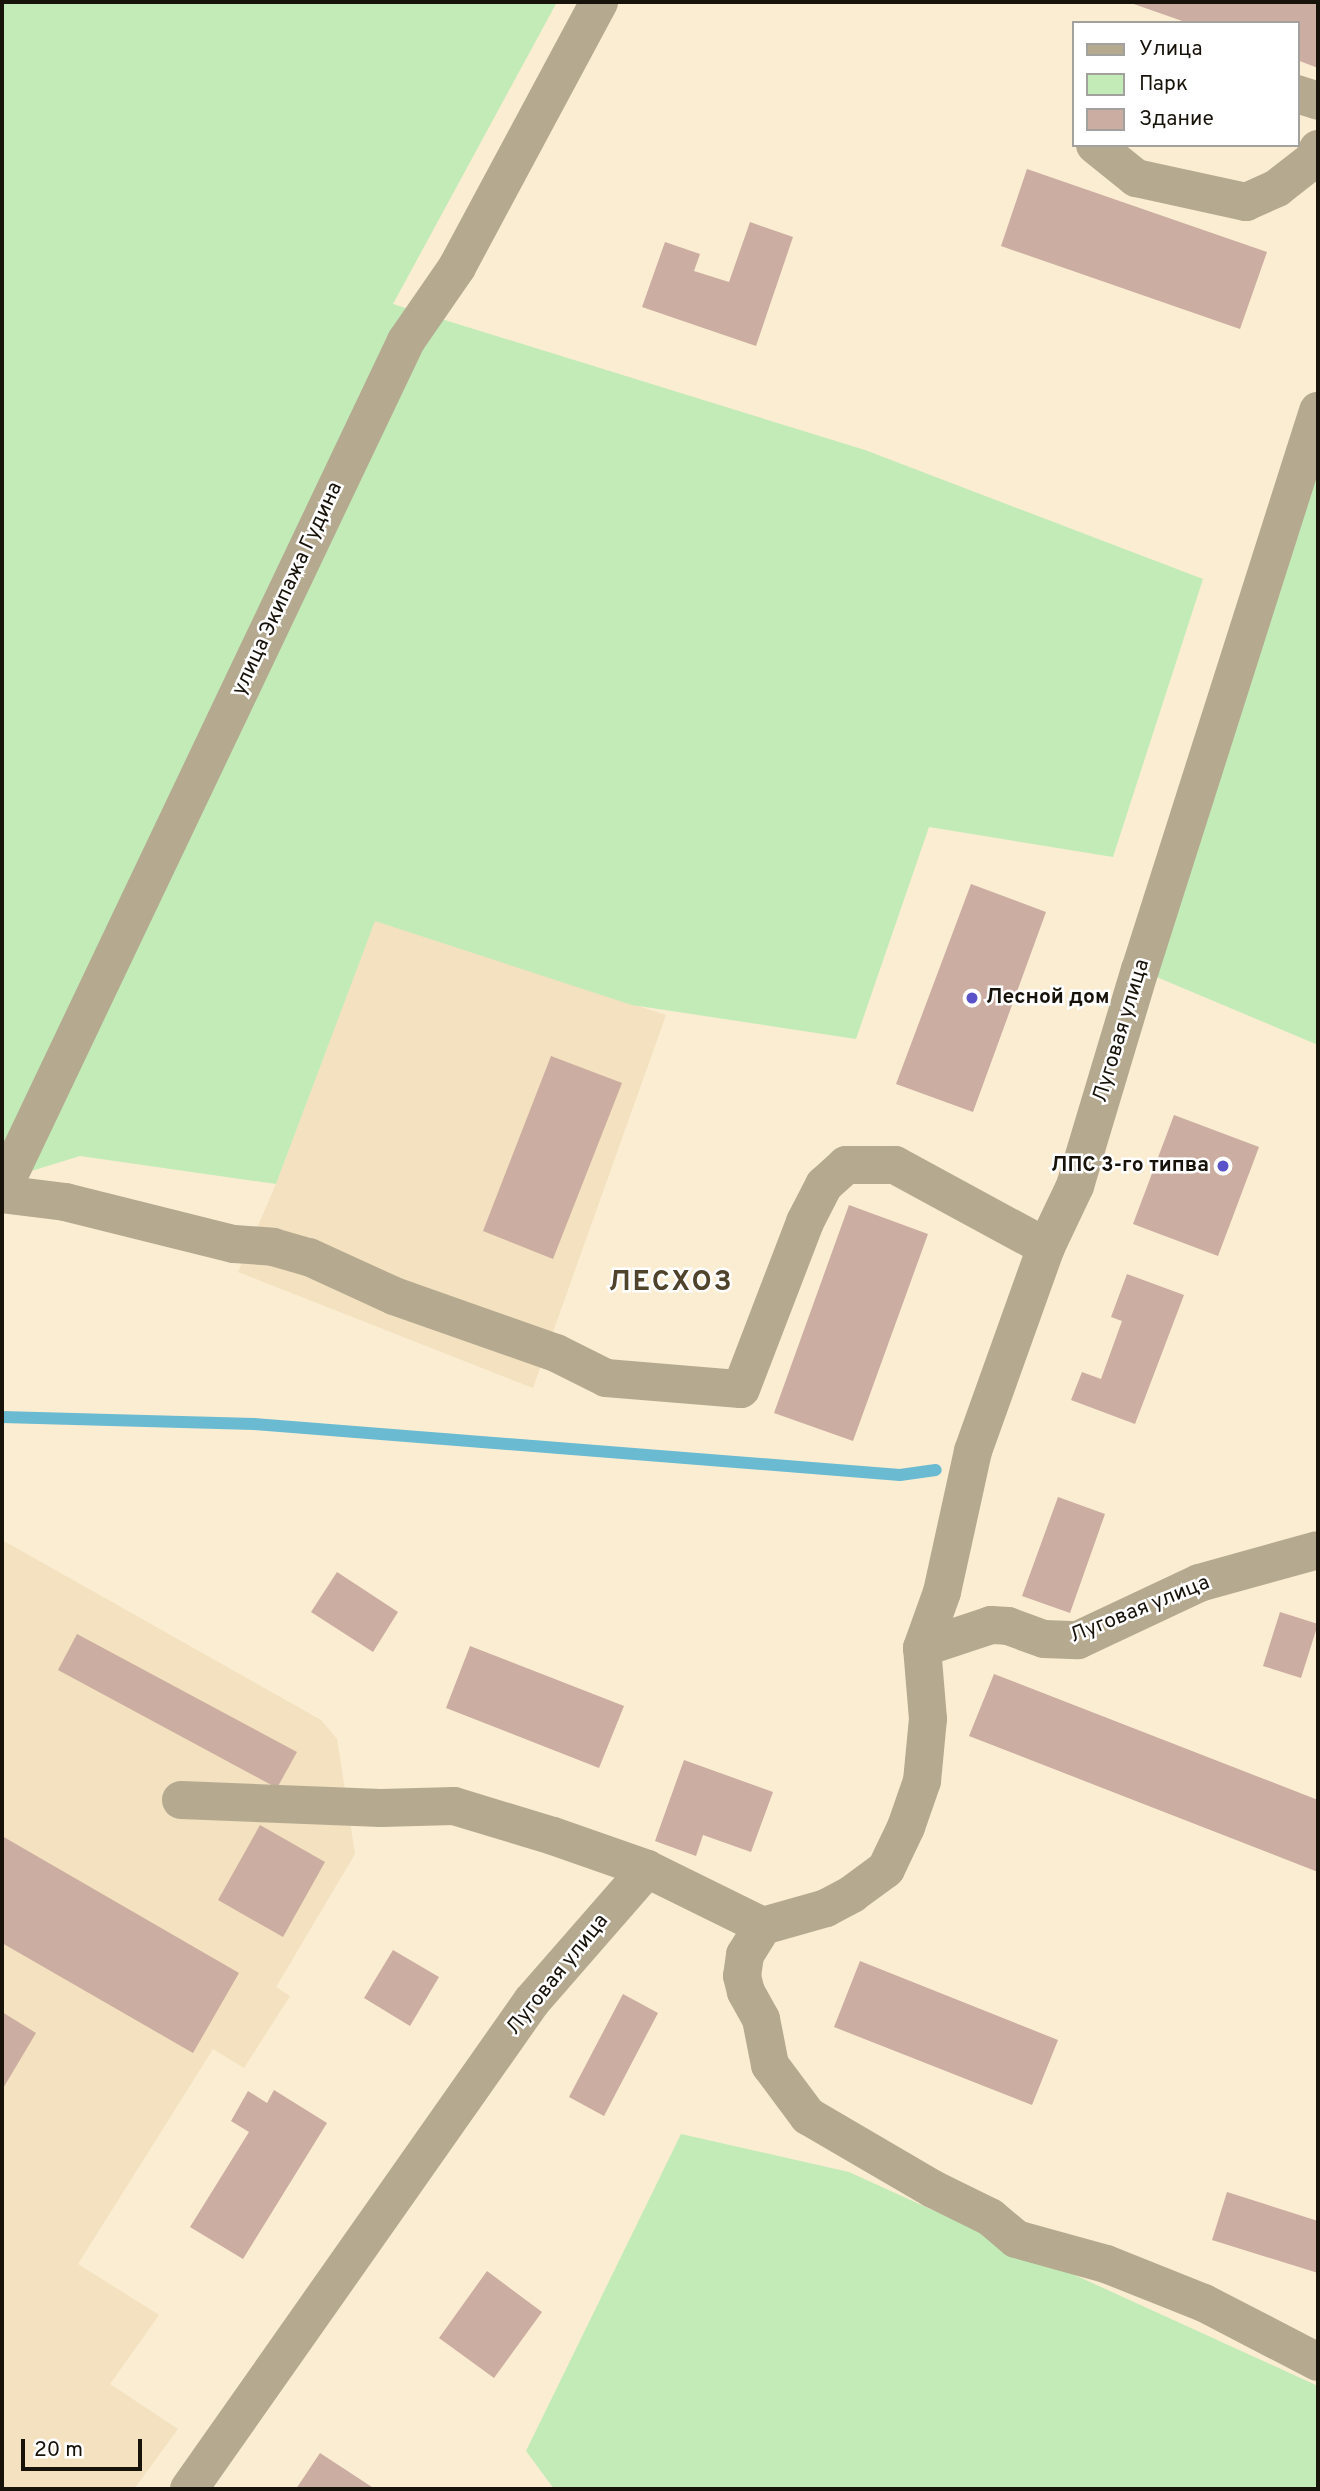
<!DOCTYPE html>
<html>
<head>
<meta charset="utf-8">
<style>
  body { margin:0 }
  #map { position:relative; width:1320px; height:2491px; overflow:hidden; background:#fbedd2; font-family:Overpass,sans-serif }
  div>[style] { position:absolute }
  .built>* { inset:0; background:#f3e1bf }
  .green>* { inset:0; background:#c2ebb8 }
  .stream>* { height:12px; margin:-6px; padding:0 6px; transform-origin:6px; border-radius:6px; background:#6abbd2 }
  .building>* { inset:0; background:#cbada1 }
  .minor>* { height:38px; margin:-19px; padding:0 19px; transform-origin:19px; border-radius:19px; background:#b5aa90 }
  .dots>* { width:19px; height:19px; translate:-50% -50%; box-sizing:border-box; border:4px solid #fff; border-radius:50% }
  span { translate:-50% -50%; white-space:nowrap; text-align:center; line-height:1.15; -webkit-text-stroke:5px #fff; paint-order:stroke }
  .street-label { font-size:21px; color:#18130a }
  .poi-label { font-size:21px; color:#18130a; font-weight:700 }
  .left { translate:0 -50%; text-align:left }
  .right { translate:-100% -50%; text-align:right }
  .district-label { font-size:28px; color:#4f432c; font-weight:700; letter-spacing:2px }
  .frame { position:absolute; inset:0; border:4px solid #18130a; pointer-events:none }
  .legend { position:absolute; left:1072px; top:21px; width:228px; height:126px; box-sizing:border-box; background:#fff; border:2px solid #a3a19d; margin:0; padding:9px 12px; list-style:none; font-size:21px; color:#18130a }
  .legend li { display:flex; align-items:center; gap:14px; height:35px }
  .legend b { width:35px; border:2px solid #a3a19d }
  .scale { position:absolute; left:21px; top:2439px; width:121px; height:32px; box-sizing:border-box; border:4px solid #18130a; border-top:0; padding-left:9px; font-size:21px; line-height:24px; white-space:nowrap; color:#18130a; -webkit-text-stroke:5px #fff; paint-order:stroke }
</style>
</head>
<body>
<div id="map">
  <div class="built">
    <div style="clip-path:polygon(375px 920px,666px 1015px,533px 1388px,238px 1272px,276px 1184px)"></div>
    <div style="clip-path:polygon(2px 1540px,321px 1720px,337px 1739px,355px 1854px,276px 1987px,290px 1996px,244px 2068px,213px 2049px,78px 2264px,159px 2315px,110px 2384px,178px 2429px,134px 2489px,2px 2488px)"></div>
  </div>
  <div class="green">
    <div style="clip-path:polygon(2px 2px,557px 2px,393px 304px,865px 450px,1203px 579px,1113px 857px,929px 827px,856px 1039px,632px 1005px,375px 921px,276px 1184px,80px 1156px,2px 1180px)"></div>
    <div style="clip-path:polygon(1318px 411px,1318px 1045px,1140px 970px)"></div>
    <div style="clip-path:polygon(681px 2134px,849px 2172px,1318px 2386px,1318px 2489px,554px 2489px,526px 2451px)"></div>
  </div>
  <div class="stream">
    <div style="left:2px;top:1417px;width:252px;rotate:1.6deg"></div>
    <div style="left:254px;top:1424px;width:648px;rotate:4.51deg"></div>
    <div style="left:900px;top:1475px;width:36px;rotate:-8deg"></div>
  </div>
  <div class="building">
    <div style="clip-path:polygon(1128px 2px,1318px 2px,1318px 68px,1297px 60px,1297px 23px,1188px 23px)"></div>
    <div style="clip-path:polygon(1027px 169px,1267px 252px,1240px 329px,1001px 246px)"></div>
    <div style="clip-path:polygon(750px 222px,793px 237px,756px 346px,642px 307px,665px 242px,700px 254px,694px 271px,729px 282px)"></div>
    <div style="clip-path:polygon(971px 884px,1046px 912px,973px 1112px,896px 1084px)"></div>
    <div style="clip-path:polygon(551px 1056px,622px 1083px,553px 1259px,483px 1231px)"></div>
    <div style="clip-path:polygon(1174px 1115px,1259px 1147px,1218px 1256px,1133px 1224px)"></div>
    <div style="clip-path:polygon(849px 1205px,928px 1234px,853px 1441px,774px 1413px)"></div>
    <div style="clip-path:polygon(1127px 1274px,1184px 1295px,1135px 1424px,1071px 1400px,1082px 1372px,1101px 1379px,1122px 1321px,1111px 1317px)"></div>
    <div style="clip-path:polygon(1058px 1497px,1105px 1514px,1070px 1613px,1022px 1596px)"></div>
    <div style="clip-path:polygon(337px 1572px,398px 1612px,373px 1652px,311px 1612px)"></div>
    <div style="clip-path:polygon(1280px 1612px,1318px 1624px,1301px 1678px,1263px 1666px)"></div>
    <div style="clip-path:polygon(77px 1634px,297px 1752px,277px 1788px,58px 1670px)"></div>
    <div style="clip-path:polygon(470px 1646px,624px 1706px,599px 1768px,446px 1708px)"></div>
    <div style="clip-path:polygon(994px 1674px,1318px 1800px,1318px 1872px,969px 1736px)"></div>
    <div style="clip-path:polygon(684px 1760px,773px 1792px,751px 1852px,703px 1835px,696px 1856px,655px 1841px)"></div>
    <div style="clip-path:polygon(260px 1825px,325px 1862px,283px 1937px,218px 1900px)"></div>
    <div style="clip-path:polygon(2px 1836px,239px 1973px,193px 2053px,2px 1943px)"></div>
    <div style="clip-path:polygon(393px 1950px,439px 1977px,410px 2026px,364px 1998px)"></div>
    <div style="clip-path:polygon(860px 1961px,1058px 2040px,1032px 2105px,834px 2027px)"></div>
    <div style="clip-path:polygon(623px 1994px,658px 2013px,604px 2116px,569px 2097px)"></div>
    <div style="clip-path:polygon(2px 2012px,36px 2033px,2px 2090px)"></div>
    <div style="clip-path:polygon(274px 2090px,327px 2123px,243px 2259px,190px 2227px,249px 2132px,231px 2121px,248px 2091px,267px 2103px)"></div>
    <div style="clip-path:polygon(1227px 2192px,1318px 2221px,1318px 2273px,1212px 2240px)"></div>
    <div style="clip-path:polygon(487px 2271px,542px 2312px,494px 2378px,439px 2338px)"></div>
    <div style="clip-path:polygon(320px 2453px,375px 2489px,296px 2489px)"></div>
  </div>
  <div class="minor">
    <div style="left:1297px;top:94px;width:22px;rotate:18deg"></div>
    <div style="left:1095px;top:145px;width:53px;rotate:38.8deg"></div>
    <div style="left:1136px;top:178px;width:113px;rotate:12.3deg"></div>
    <div style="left:1246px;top:202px;width:34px;rotate:-24deg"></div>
    <div style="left:1277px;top:188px;width:46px;rotate:-37.9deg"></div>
    <div style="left:1313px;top:160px;width:12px;rotate:-66deg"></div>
    <div style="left:2px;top:1190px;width:940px;rotate:-64.55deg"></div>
    <div style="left:406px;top:341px;width:90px;rotate:-55.4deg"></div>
    <div style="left:457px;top:267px;width:301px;rotate:-61.8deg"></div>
    <div style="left:2px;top:1194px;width:64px;rotate:7.2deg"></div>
    <div style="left:65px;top:1202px;width:174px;rotate:14deg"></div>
    <div style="left:234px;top:1244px;width:39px;rotate:4deg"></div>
    <div style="left:273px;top:1247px;width:37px;rotate:16deg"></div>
    <div style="left:309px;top:1257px;width:94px;rotate:24.6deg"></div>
    <div style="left:394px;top:1296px;width:172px;rotate:19.4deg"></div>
    <div style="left:556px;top:1353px;width:56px;rotate:26.6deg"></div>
    <div style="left:606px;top:1378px;width:135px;rotate:4.7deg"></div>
    <div style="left:741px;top:1389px;width:179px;rotate:-69deg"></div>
    <div style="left:805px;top:1222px;width:42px;rotate:-62.8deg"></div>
    <div style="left:824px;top:1185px;width:30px;rotate:-42deg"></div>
    <div style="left:846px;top:1165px;width:49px"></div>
    <div style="left:895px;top:1165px;width:172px;rotate:28.5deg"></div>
    <div style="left:922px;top:1648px;width:73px;rotate:-18.4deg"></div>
    <div style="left:991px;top:1625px;width:17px;rotate:3deg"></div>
    <div style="left:1008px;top:1626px;width:38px;rotate:20deg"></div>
    <div style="left:1044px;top:1639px;width:34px;rotate:2deg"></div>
    <div style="left:1078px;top:1640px;width:134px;rotate:-25.2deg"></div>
    <div style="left:1199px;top:1583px;width:123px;rotate:-15.5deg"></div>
    <div style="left:181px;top:1800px;width:200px;rotate:2.3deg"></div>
    <div style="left:381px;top:1808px;width:73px;rotate:-1.6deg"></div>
    <div style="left:454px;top:1806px;width:103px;rotate:16.9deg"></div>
    <div style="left:553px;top:1836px;width:100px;rotate:19.3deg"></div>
    <div style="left:647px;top:1869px;width:129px;rotate:26.2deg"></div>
    <div style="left:763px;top:1926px;width:66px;rotate:-15.9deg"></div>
    <div style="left:826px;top:1908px;width:30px;rotate:-28deg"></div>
    <div style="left:852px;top:1894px;width:42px;rotate:-36.3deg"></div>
    <div style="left:886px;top:1869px;width:47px;rotate:-64.5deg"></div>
    <div style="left:906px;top:1827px;width:49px;rotate:-70.8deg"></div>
    <div style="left:922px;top:1781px;width:62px;rotate:-84.5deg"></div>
    <div style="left:928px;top:1719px;width:71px;rotate:-94.8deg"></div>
    <div style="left:922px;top:1648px;width:59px;rotate:-70.3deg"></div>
    <div style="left:942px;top:1592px;width:144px;rotate:-77.6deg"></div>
    <div style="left:973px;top:1451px;width:217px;rotate:-70.3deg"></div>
    <div style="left:1046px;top:1247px;width:68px;rotate:-64.6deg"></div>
    <div style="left:1075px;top:1186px;width:226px;rotate:-73.3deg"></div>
    <div style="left:1140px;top:970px;width:587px;rotate:-72.34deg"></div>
    <div style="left:763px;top:1926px;width:34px;rotate:122deg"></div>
    <div style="left:745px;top:1955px;width:21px;rotate:98deg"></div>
    <div style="left:742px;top:1976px;width:16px;rotate:76deg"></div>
    <div style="left:746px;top:1992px;width:31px;rotate:61deg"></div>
    <div style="left:761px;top:2019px;width:47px;rotate:78.9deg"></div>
    <div style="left:770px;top:2065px;width:64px;rotate:53.3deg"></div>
    <div style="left:808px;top:2116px;width:145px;rotate:30.3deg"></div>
    <div style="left:933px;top:2189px;width:64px;rotate:26.2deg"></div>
    <div style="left:990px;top:2217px;width:34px;rotate:40deg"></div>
    <div style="left:1016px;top:2239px;width:93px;rotate:15.5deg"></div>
    <div style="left:1106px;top:2264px;width:105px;rotate:21.7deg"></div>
    <div style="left:1204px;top:2303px;width:128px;rotate:27.4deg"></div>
    <div style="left:189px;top:2489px;width:596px;rotate:-54.9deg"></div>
    <div style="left:532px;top:2001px;width:175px;rotate:-48.9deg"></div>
  </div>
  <div class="dots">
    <div style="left:972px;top:998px;background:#5952c9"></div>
    <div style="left:1223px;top:1166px;background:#5952c9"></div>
  </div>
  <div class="street-label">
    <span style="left:288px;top:589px;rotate:-65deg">улица Экипажа Гудина</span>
    <span style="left:1122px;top:1031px;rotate:-73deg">Луговая улица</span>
    <span style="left:1140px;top:1610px;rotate:-22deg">Луговая улица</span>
    <span style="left:558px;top:1975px;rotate:-51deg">Луговая улица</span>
  </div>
  <div class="poi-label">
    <span class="left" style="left:986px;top:998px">Лесной дом</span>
    <span class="right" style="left:1209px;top:1166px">ЛПС 3-го типва</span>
  </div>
  <div class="district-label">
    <span style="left:671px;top:1283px">ЛЕСХОЗ</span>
  </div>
  <div class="frame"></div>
  <ul class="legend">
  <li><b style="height:9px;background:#b5aa90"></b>Улица</li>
  <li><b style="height:19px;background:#c2ebb8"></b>Парк</li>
  <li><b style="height:19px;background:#cbada1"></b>Здание</li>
  </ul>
  <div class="scale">20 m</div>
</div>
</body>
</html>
